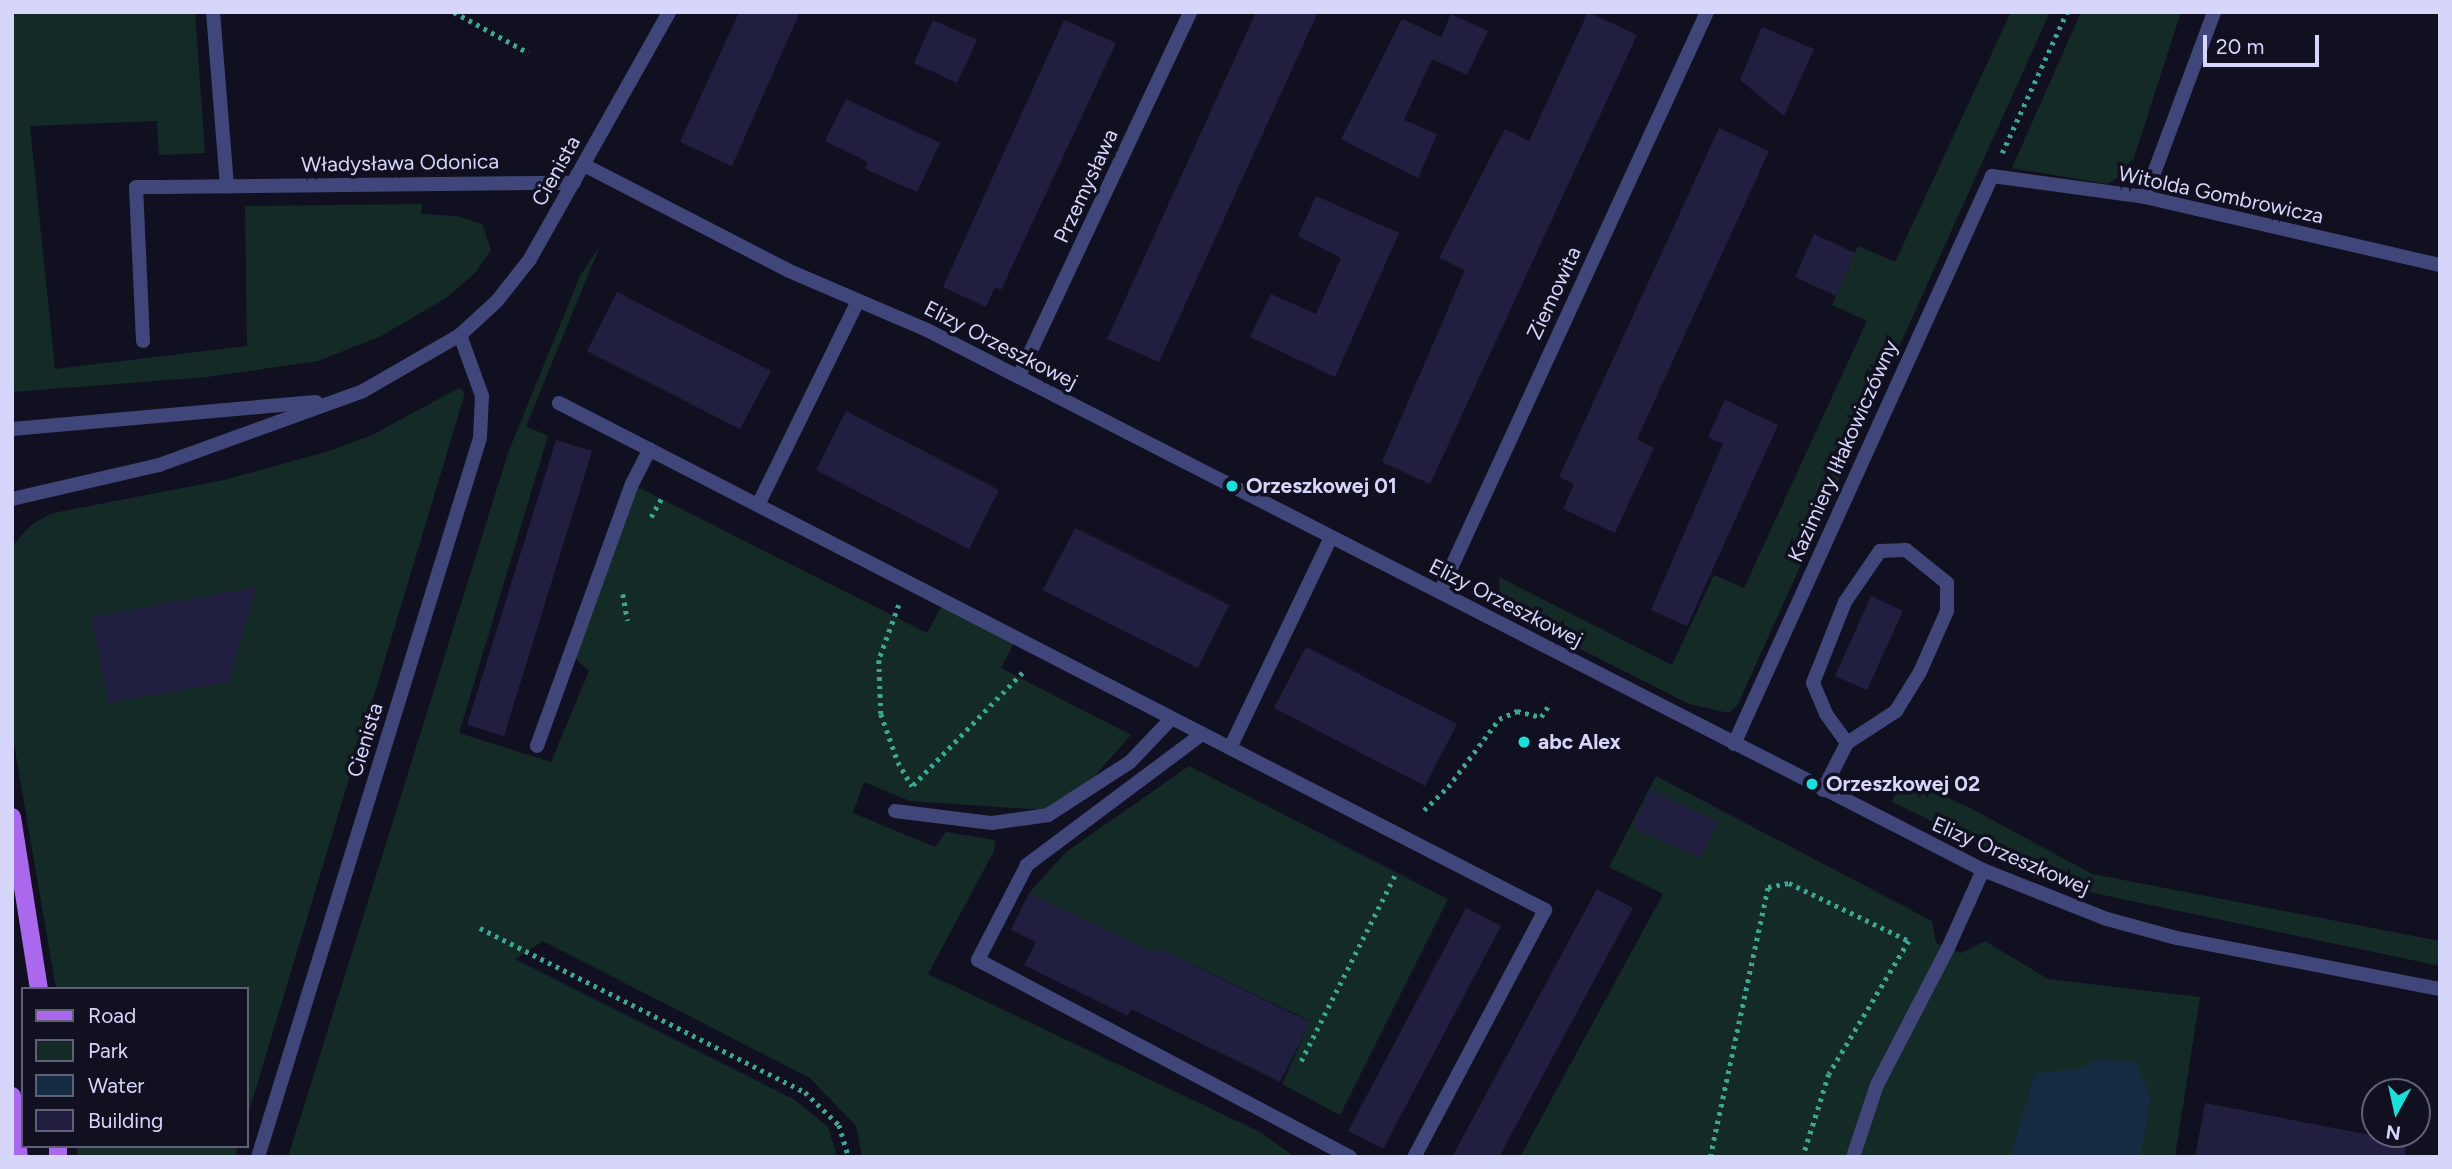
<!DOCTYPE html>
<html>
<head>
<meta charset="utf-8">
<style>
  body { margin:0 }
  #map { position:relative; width:2452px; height:1169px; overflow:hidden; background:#111021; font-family:Figtree,sans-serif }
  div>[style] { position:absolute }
  .green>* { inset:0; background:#142a26 }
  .water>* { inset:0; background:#142b42 }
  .building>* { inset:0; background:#211f40 }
  .path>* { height:4.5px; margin-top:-2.25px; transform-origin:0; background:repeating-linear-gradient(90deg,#3da692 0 3.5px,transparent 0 8.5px) }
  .service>* { height:14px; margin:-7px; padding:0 7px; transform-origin:7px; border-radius:7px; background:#41467a }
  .minor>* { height:14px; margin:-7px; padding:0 7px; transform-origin:7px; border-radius:7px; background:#41467a }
  .tertiary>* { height:14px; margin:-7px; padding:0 7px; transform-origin:7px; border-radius:7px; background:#41467a }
  .primary>* { height:18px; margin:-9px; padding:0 9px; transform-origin:9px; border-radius:9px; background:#aa69ed }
  .dots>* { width:19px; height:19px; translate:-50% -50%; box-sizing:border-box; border:4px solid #111021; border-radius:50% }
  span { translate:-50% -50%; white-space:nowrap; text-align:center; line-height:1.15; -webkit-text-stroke:7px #111021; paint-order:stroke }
  .street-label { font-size:21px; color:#d5d6fa }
  .poi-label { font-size:21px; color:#d5d6fa; font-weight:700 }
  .left { translate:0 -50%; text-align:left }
  .frame { position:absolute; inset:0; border:14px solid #d5d6fa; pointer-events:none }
  .legend { position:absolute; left:21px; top:987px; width:228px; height:161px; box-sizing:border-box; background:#111021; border:2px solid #5f5f78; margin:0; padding:9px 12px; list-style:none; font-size:21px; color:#d5d6fa }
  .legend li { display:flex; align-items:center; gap:14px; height:35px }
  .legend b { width:35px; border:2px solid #5f5f78 }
  .north { position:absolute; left:2361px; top:1078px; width:70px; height:70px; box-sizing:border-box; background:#111021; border:2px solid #5f5f78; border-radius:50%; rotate:188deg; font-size:19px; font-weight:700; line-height:28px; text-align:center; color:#d5d6fa }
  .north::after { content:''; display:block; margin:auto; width:24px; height:32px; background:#1be0d9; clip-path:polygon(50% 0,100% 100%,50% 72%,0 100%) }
  .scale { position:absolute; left:2203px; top:35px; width:116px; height:32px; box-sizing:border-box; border:4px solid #d5d6fa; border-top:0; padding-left:9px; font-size:21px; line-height:24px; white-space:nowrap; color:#d5d6fa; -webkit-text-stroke:5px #111021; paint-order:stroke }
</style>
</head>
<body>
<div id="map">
  <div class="green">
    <div style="clip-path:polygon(12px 12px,195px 12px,205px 153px,159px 155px,157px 121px,30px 126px,55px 369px,247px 346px,245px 206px,422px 204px,421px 214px,457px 216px,482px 224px,491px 250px,476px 272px,446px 298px,381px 336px,318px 361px,207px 377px,12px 392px)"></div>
    <div style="clip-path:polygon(2011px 12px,2050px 12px,1738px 704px,1729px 713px,1689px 704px,1500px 608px,1499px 577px,1672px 665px,1714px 575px,1744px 588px,1867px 321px,1832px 305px,1858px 246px,1895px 262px)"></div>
    <div style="clip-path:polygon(2081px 12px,2181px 12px,2130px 170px,2107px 184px,2012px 168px)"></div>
    <div style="clip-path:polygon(600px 246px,526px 426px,548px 436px,459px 733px,551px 762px,589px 671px,571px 654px,632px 484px,927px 633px,945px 600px,1017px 637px,1001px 668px,1131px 735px,1091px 780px,1045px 810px,910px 801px,864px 782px,853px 813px,935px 847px,946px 832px,995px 840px,994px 851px,928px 974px,1260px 1132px,1295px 1157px,862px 1157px,856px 1126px,810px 1078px,543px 941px,515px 959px,795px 1100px,828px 1127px,837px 1157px,288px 1157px,508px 453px,580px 276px)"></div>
    <div style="clip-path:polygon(459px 388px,465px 393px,247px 1118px,247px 989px,56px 989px,12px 732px,12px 546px,32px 524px,53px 513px,224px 480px,329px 451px,372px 435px)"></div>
    <div style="clip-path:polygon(1189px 766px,1448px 899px,1340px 1115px,1282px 1084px,1310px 1021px,1159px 948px,1156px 954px,1029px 893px,1066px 852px)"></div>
    <div style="clip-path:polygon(1656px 776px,1932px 921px,1936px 943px,1948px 948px,1961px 953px,1985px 941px,2048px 979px,2200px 997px,2175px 1157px,1520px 1157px,1663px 894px,1609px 867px)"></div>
    <div style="clip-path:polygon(1901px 777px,1970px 808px,2092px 874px,2440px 941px,2440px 966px,2070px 888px,1892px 802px)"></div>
    <div style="clip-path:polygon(77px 1146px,238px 1146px,235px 1157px,77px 1157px)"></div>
  </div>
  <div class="water">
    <div style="clip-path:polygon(2101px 1058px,2136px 1062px,2151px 1098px,2140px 1157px,2010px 1157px,2035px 1073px,2078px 1069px)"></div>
  </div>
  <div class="building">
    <div style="clip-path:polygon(739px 12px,800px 12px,732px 166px,680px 142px)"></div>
    <div style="clip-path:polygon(1256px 12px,1318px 12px,1159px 362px,1107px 339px)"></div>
    <div style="clip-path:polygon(1588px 12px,1637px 35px,1430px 484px,1382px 462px,1465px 270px,1439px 258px,1505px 129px,1529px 141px)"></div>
    <div style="clip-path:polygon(1451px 14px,1488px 31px,1467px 75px,1432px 59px,1404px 120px,1437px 134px,1418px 178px,1341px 139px,1402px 19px,1441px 37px)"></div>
    <div style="clip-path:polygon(933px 20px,977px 40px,957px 83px,914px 63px)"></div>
    <div style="clip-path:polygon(1064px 20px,1116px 43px,1001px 290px,995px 287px,986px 307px,943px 287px)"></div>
    <div style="clip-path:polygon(1762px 27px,1814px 49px,1784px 116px,1740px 80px)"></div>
    <div style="clip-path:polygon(846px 99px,940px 143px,917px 192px,865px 169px,868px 162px,825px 141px)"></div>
    <div style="clip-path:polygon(1719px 128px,1769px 151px,1637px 439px,1654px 448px,1615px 533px,1563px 509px,1574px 484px,1559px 477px)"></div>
    <div style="clip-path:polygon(1316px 196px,1399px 233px,1335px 377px,1250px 337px,1271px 294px,1316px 314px,1341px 258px,1298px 236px)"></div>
    <div style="clip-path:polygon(1814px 234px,1855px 253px,1836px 296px,1795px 277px)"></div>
    <div style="clip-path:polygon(617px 292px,771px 371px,740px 429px,587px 351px)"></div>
    <div style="clip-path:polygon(1725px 400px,1778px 425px,1687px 626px,1651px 610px,1723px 444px,1708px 437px)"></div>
    <div style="clip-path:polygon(846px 411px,999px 490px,969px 549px,816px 470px)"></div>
    <div style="clip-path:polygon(556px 440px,592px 451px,504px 736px,467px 725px)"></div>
    <div style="clip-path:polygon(1075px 528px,1229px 605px,1198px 668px,1043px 590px)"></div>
    <div style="clip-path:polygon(256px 587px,229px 682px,108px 703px,92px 617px)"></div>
    <div style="clip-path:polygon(1871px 596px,1903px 611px,1867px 690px,1835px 676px)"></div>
    <div style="clip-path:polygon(1306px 647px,1457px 724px,1425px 786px,1274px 708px)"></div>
    <div style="clip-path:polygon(1650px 790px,1718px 821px,1701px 858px,1633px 828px)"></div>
    <div style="clip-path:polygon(1597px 889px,1633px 908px,1499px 1157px,1452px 1157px)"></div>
    <div style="clip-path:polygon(1029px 893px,1156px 954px,1159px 948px,1310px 1022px,1280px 1082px,1131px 1009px,1128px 1016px,1024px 965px,1036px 942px,1011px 930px)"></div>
    <div style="clip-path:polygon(1466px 908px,1501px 926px,1383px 1149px,1348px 1131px)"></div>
    <div style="clip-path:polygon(2205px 1103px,2406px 1142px,2405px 1157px,2195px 1157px)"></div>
  </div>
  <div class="path">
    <div style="left:454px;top:12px;width:85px;rotate:28.7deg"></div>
    <div style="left:2002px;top:153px;width:155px;rotate:-65.3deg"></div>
    <div style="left:651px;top:517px;width:21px;rotate:-61deg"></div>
    <div style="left:623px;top:594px;width:27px;rotate:80deg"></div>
    <div style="left:899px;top:605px;width:59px;rotate:110deg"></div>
    <div style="left:879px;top:660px;width:54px;rotate:87.9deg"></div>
    <div style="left:881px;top:714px;width:51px;rotate:70.5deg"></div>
    <div style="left:898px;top:762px;width:28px;rotate:60deg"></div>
    <div style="left:913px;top:785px;width:158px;rotate:-45.8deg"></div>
    <div style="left:1424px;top:810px;width:33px;rotate:-44deg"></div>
    <div style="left:1448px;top:787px;width:85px;rotate:-53.1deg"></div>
    <div style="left:1499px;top:719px;width:20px;rotate:-24deg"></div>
    <div style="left:1517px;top:711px;width:25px;rotate:14deg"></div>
    <div style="left:1541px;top:717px;width:17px;rotate:-57deg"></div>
    <div style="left:480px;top:928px;width:364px;rotate:26.8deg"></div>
    <div style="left:805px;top:1092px;width:47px;rotate:44.1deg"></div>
    <div style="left:839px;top:1125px;width:34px;rotate:73deg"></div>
    <div style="left:1301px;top:1061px;width:211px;rotate:-63.2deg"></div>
    <div style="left:1710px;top:1157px;width:276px;rotate:-77.9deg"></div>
    <div style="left:1768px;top:887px;width:21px;rotate:-11deg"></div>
    <div style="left:1789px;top:883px;width:133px;rotate:25.8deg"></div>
    <div style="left:1909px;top:941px;width:155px;rotate:121deg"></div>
    <div style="left:1829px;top:1074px;width:87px;rotate:107.4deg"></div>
  </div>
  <div class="service">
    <div style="left:143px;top:341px;width:154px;rotate:-92.6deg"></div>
    <div style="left:136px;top:187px;width:24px"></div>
    <div style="left:559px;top:403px;width:1109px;rotate:27.21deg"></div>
    <div style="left:1545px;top:910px;width:280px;rotate:117.9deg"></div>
    <div style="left:758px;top:505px;width:227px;rotate:-63.9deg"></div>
    <div style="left:1202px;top:734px;width:219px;rotate:143.2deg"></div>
    <div style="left:1027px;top:865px;width:107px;rotate:117.3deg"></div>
    <div style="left:978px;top:960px;width:421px;rotate:27.9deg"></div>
    <div style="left:537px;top:746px;width:279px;rotate:-70.1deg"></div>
    <div style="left:632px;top:484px;width:39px;rotate:-63deg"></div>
    <div style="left:1230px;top:748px;width:234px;rotate:-64.4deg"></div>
    <div style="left:1823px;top:790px;width:53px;rotate:-62.9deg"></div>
    <div style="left:1847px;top:743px;width:59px;rotate:-33.1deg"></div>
    <div style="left:1896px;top:711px;width:46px;rotate:-58.4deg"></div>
    <div style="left:1920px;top:672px;width:67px;rotate:-66.1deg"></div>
    <div style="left:1947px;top:611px;width:28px;rotate:-90deg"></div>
    <div style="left:1947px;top:583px;width:53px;rotate:-141.2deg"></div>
    <div style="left:1906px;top:550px;width:26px;rotate:178deg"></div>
    <div style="left:1880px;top:551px;width:62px;rotate:124.5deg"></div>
    <div style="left:1845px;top:602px;width:87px;rotate:111.6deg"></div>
    <div style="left:1813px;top:683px;width:34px;rotate:67deg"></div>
    <div style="left:1826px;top:714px;width:36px;rotate:54deg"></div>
    <div style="left:895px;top:811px;width:98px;rotate:7.1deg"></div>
    <div style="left:992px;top:823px;width:57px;rotate:-8.1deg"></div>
    <div style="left:1048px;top:815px;width:98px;rotate:-32.9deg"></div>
    <div style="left:1130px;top:762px;width:59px;rotate:-46.4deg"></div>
    <div style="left:1853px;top:1157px;width:76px;rotate:-71.6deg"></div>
    <div style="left:1877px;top:1085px;width:154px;rotate:-62.6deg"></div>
    <div style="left:1948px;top:948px;width:85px;rotate:-65.8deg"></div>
  </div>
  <div class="minor">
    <div style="left:213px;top:12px;width:175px;rotate:85.4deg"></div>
    <div style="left:160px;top:187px;width:414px;rotate:-0.6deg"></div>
    <div style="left:2145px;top:197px;width:197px;rotate:-69.5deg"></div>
    <div style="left:1019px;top:376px;width:402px;rotate:-64.8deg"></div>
    <div style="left:1440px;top:592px;width:639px;rotate:-65.28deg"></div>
    <div style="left:1734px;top:744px;width:624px;rotate:-65.57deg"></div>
    <div style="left:1992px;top:176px;width:154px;rotate:7.8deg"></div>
    <div style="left:2145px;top:197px;width:303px;rotate:13deg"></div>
    <div style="left:258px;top:1157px;width:752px;rotate:-72.84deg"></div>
    <div style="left:480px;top:438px;width:42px;rotate:-87.3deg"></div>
    <div style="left:482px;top:396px;width:65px;rotate:-109.8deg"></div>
  </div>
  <div class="tertiary">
    <div style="left:584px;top:165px;width:229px;rotate:27.3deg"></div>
    <div style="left:787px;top:270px;width:152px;rotate:23.2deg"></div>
    <div style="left:927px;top:330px;width:1186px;rotate:27.08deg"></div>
    <div style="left:1983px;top:870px;width:133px;rotate:21.6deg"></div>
    <div style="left:2107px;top:919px;width:73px;rotate:15.2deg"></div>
    <div style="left:2177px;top:938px;width:268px;rotate:11deg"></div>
    <div style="left:12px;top:429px;width:305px;rotate:-5.1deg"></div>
    <div style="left:12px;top:499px;width:151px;rotate:-13deg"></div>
    <div style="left:159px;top:465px;width:217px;rotate:-19.9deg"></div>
    <div style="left:363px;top:391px;width:112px;rotate:-30deg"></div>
    <div style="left:460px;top:335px;width:50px;rotate:-42.6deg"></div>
    <div style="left:497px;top:301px;width:53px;rotate:-51.8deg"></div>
    <div style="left:530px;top:259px;width:283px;rotate:-60.6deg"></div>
  </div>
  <div class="primary">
    <div style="left:12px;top:817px;width:174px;rotate:81.1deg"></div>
    <div style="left:12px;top:1096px;width:61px;rotate:83.5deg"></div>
    <div style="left:58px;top:1146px;width:11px;rotate:90deg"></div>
  </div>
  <div class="dots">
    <div style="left:1232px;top:486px;background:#1be0d9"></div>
    <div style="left:1524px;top:742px;background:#1be0d9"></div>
    <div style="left:1812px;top:784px;background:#1be0d9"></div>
  </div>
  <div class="street-label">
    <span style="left:400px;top:163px;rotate:-1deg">Władysława Odonica</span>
    <span style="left:556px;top:171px;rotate:-61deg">Cienista</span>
    <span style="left:1086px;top:186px;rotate:-65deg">Przemysława</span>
    <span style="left:2221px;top:195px;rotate:12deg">Witolda Gombrowicza</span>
    <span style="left:1554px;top:293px;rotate:-65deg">Ziemowita</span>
    <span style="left:1001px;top:345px;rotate:27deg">Elizy Orzeszkowej</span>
    <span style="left:1843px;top:451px;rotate:-66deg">Kazimiery Iłłakowiczówny</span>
    <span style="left:1506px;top:603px;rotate:27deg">Elizy Orzeszkowej</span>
    <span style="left:365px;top:740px;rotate:-73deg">Cienista</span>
    <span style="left:2011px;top:856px;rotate:23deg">Elizy Orzeszkowej</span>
  </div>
  <div class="poi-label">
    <span class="left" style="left:1246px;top:486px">Orzeszkowej 01</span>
    <span class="left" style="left:1538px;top:742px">abc Alex</span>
    <span class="left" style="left:1826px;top:784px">Orzeszkowej 02</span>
  </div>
  <div class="frame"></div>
  <ul class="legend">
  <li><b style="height:9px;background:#aa69ed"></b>Road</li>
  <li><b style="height:19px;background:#142a26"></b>Park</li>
  <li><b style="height:19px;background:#142b42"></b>Water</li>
  <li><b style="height:19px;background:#211f40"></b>Building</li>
  </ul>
  <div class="north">N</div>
  <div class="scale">20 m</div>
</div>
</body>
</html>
